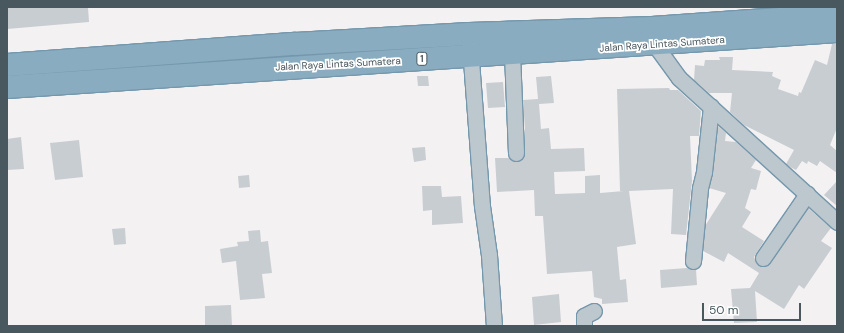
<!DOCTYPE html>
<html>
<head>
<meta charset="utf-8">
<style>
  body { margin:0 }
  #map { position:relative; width:844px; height:333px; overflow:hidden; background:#f4f1f2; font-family:"DM Sans",sans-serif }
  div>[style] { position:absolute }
  .building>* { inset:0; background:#c8cdd1 }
  .roads { filter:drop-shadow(1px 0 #7497ac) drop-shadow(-1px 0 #7497ac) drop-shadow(0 1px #7497ac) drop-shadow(0 -1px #7497ac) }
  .street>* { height:15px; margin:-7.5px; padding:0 7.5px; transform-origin:7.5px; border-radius:7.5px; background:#bdc8ce }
  .highway>* { height:22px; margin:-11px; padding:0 11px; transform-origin:11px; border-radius:11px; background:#89acc0 }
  span { translate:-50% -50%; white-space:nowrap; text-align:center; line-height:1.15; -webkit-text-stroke:3.5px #fff; paint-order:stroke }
  .shield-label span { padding:1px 3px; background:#fff; border:1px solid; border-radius:3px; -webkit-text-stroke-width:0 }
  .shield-label { font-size:9px; color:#49585f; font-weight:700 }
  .street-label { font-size:10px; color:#49585f }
  .frame { position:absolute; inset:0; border:8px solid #49585f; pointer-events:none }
  .scale { position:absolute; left:702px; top:303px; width:99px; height:18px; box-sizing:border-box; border:2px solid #49585f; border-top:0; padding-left:5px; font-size:12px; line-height:14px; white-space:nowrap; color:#49585f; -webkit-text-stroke:3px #fff; paint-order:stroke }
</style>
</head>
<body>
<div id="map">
  <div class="building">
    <div style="clip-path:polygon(7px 7px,88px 7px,89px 22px,7px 29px)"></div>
    <div style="clip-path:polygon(832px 44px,837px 44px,837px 128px,830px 145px,837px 151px,837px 173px,820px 161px,817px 166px,808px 161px,807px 164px,802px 161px,796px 170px,790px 167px,786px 164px,794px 150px,744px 125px,730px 112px,732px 93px,709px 93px,694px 80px,695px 65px,704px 66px,705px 60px,720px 60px,719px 57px,733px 57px,732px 70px,773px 72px,772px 76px,781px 80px,778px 89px,798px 96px,799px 92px,801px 93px,815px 60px,827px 65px)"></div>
    <div style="clip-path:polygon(417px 76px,428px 76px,429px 86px,418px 86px)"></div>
    <div style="clip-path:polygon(551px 76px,554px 103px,539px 104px,541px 129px,549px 128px,551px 149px,584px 148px,585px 171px,554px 172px,555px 194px,585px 193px,585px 176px,600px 175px,600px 193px,624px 191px,620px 191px,617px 89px,669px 88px,670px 90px,678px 90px,701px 111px,699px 136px,690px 136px,692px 181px,686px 235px,671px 234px,673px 189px,629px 191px,636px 244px,617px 247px,620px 280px,626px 279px,628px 302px,602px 304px,602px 299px,594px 297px,592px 271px,547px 274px,543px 216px,535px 216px,534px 190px,497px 192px,495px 158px,508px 158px,516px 162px,524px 158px,525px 129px,523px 100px,538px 99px,536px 77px)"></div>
    <div style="clip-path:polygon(503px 82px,505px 107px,488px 108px,486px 83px)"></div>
    <div style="clip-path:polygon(718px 126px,726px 133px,725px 141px,736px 142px,756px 160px,751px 168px,761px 171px,756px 190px,751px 189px,745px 208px,751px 212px,742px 227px,764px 241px,754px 257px,758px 265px,763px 267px,770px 263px,808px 208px,831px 228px,821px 241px,832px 248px,804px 289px,799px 285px,784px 309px,755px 291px,757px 322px,734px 323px,731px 289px,750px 288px,759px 273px,728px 253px,724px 262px,703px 251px,705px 226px,726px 193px,709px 188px,713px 173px)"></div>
    <div style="clip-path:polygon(21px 137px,24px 169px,7px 170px,7px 139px)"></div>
    <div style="clip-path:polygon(79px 140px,83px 177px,55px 180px,50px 143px)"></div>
    <div style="clip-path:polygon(425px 147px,426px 160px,414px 162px,412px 148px)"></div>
    <div style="clip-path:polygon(249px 175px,250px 187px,239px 188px,238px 176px)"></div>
    <div style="clip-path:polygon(837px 181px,837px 206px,824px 195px)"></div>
    <div style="clip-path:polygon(422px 186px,441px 186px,442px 197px,461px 196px,463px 223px,432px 225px,432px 210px,423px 211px)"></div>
    <div style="clip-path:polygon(125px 228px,126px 244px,114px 245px,112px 229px)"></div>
    <div style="clip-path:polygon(260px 230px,261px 242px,268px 241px,272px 273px,262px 274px,265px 298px,240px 300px,236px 261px,222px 263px,220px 249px,238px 246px,237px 242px,249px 241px,248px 231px)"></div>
    <div style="clip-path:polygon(687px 268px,696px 269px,697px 285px,661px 288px,660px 270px)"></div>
    <div style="clip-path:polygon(559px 294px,561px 322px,534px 325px,532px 297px)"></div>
    <div style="clip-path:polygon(231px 305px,232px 326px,205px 326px,205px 306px)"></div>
  </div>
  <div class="roads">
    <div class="street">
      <div style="left:653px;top:36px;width:9px;rotate:77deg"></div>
      <div style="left:655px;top:45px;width:41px;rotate:54deg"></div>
      <div style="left:679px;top:78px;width:214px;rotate:42.3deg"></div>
      <div style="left:470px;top:47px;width:159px;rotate:85.7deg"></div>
      <div style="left:482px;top:206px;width:49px;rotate:81.9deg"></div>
      <div style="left:489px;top:255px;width:71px;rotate:86deg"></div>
      <div style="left:512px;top:53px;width:100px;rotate:87.7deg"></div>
      <div style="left:763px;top:258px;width:78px;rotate:-55.5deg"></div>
      <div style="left:693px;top:261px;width:73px;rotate:-84.5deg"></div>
      <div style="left:700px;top:188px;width:16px;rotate:-76deg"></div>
      <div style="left:704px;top:172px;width:66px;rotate:-83.9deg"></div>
      <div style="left:584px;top:326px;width:10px;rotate:-90deg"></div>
      <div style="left:584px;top:316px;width:11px;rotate:-27deg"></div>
    </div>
    <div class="highway">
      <div style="left:7px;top:65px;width:289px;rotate:-4.2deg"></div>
      <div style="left:295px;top:44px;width:174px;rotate:-3.3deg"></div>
      <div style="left:469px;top:34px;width:183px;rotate:-1.9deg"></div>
      <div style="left:652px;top:28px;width:185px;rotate:-4deg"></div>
      <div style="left:7px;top:87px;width:832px;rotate:-3.86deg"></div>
    </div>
  </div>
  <div class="shield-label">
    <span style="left:422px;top:59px">1</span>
  </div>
  <div class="street-label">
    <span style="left:662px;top:44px;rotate:-4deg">Jalan Raya Lintas Sumatera</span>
    <span style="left:338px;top:64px;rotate:-3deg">Jalan Raya Lintas Sumatera</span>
  </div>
  <div class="frame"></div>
  <div class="scale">50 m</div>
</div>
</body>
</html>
